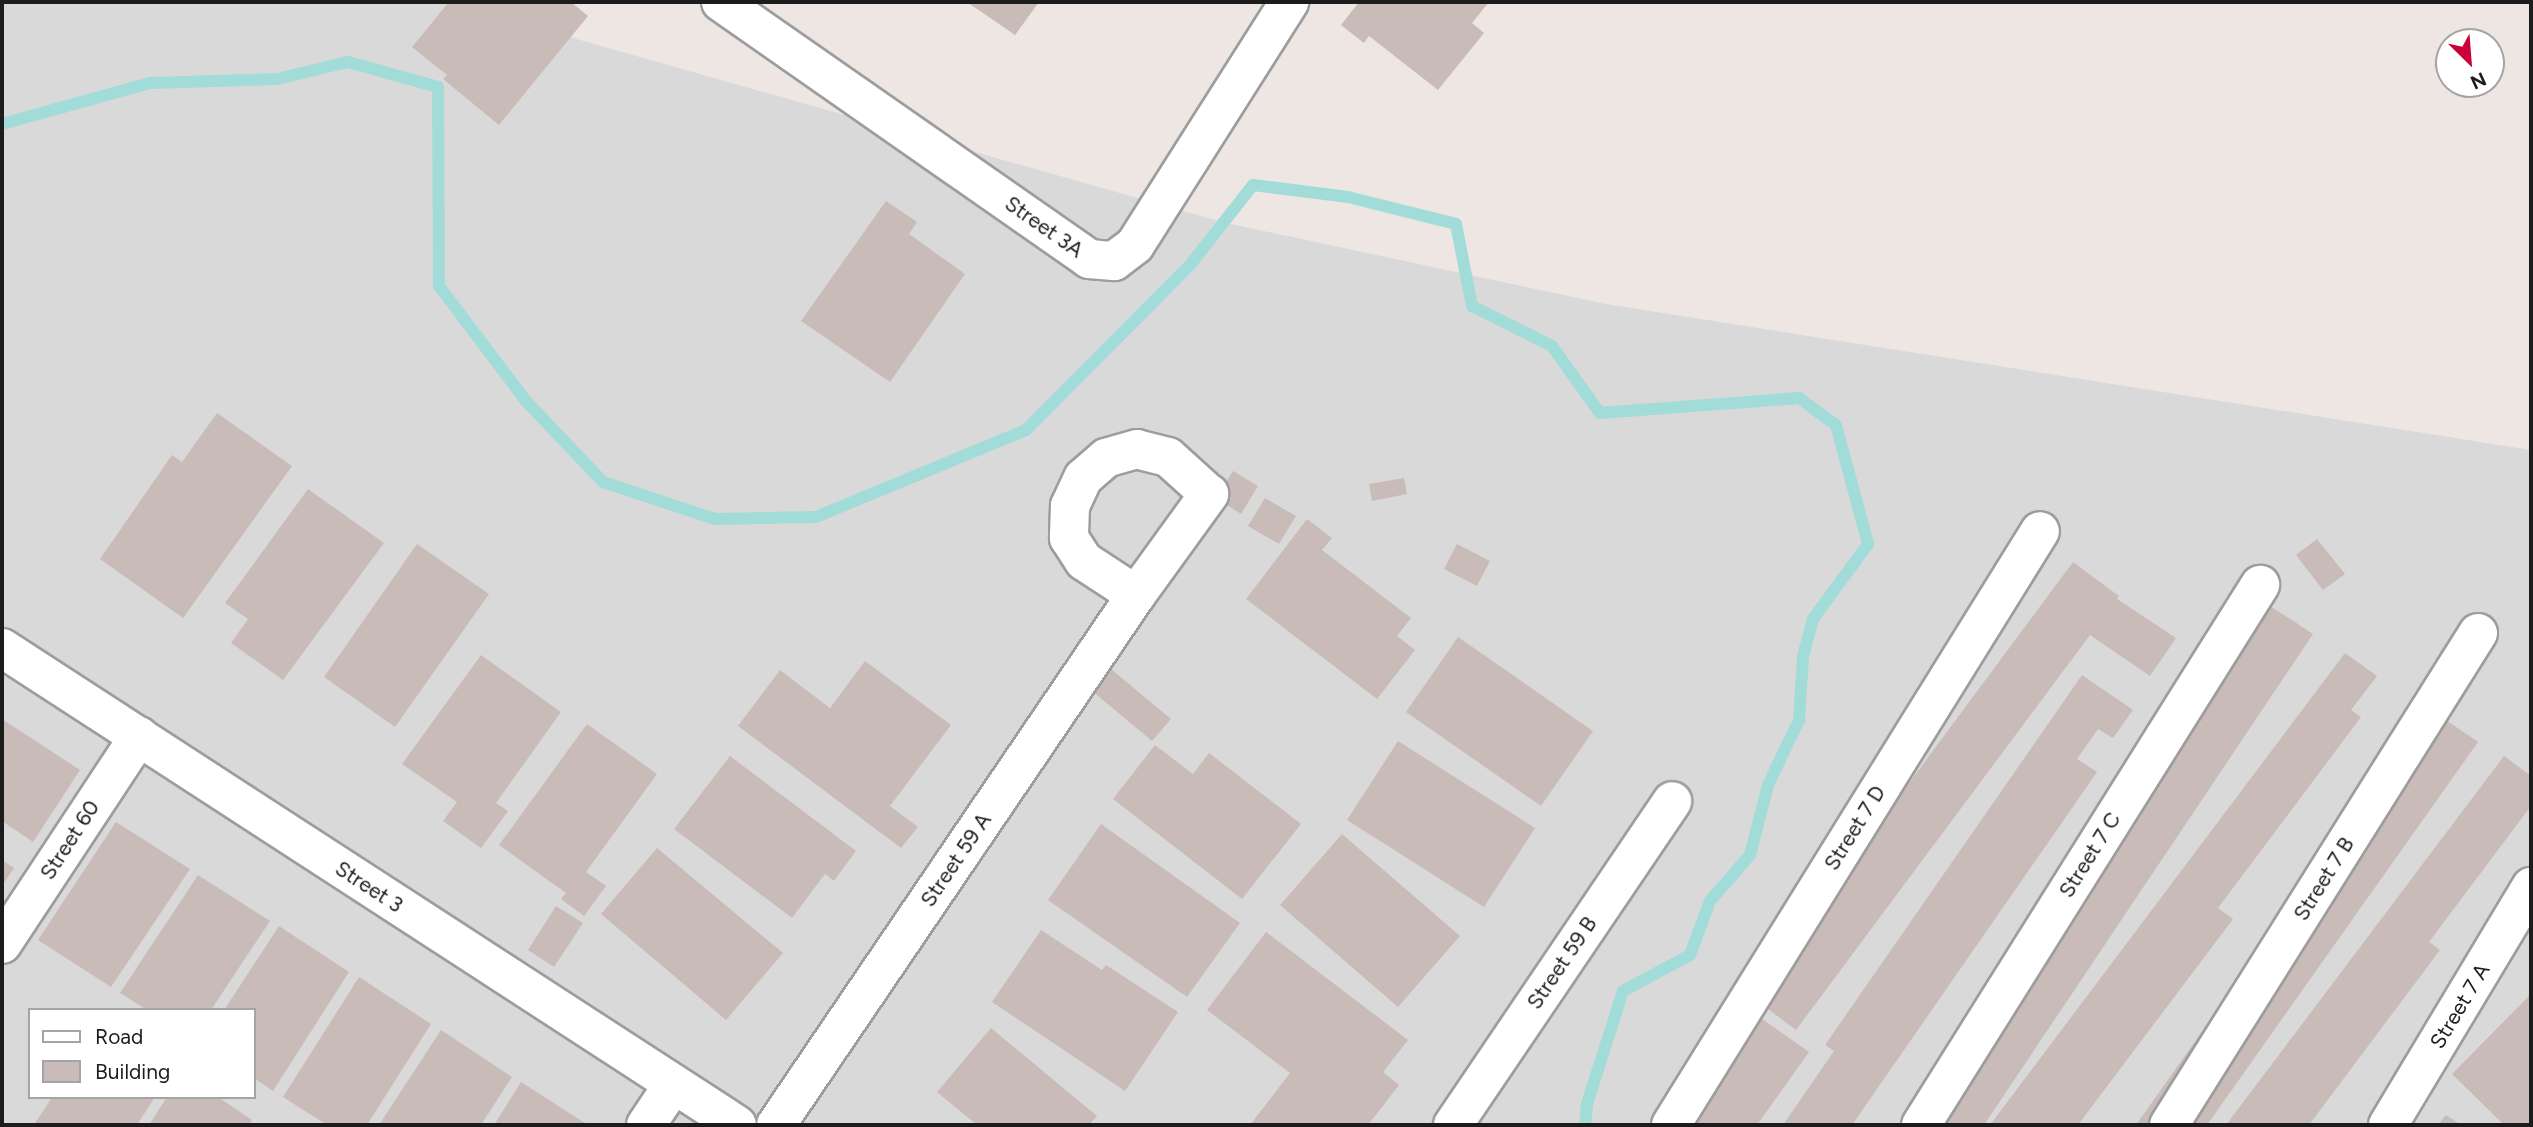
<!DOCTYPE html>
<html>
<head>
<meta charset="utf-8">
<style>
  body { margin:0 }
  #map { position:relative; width:2533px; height:1127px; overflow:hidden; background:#eee6e2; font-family:Figtree,sans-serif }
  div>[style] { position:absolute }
  .residential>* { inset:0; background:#dad9da }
  .stream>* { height:12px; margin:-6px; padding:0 6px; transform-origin:6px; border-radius:6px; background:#a1dcd9 }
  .building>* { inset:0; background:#c9bbb8 }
  .roads { filter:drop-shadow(2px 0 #9d9d9d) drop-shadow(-2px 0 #9d9d9d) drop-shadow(0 2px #9d9d9d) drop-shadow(0 -2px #9d9d9d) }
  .street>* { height:38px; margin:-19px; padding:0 19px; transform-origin:19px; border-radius:19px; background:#fff }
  span { translate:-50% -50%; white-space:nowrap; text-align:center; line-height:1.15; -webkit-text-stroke:5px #fff; paint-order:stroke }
  .street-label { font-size:21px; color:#1c1c1c }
  .frame { position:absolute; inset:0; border:4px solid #1c1c1c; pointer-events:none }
  .legend { position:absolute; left:28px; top:1008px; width:228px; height:91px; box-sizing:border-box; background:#fff; border:2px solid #a4a4a4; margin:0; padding:9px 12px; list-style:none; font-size:21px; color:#1c1c1c }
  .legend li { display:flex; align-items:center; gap:14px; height:35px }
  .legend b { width:35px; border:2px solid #a4a4a4 }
  .north { position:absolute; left:2435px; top:28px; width:70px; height:70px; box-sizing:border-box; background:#fff; border:2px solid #a4a4a4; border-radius:50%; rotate:155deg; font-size:19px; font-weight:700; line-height:28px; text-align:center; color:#1c1c1c }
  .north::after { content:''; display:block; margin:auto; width:24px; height:32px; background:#c90039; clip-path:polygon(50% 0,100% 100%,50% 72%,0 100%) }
</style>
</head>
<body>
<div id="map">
  <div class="residential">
    <div style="clip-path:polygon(evenodd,2px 2px,446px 2px,1222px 222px,1606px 304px,2531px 450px,2531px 1125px,2px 1125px,2px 2px,30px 1010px,254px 1010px,254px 1097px,30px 1097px,30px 1010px)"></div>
  </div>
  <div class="stream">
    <div style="left:2px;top:124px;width:154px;rotate:-15.5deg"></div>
    <div style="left:150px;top:83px;width:127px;rotate:-1.8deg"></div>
    <div style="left:277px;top:79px;width:73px;rotate:-13.5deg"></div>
    <div style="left:348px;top:62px;width:93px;rotate:15.5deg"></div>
    <div style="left:438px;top:87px;width:199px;rotate:89.7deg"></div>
    <div style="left:439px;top:286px;width:144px;rotate:52.9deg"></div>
    <div style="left:526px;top:401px;width:112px;rotate:46.5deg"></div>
    <div style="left:603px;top:482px;width:118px;rotate:18.3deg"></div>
    <div style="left:715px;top:519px;width:101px;rotate:-1.1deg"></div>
    <div style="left:816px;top:517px;width:227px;rotate:-22.5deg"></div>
    <div style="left:1026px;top:430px;width:233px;rotate:-45.2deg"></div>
    <div style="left:1190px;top:265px;width:102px;rotate:-51.8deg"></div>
    <div style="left:1253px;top:185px;width:96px;rotate:7.2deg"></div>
    <div style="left:1348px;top:197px;width:111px;rotate:14deg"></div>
    <div style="left:1456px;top:224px;width:84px;rotate:79deg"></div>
    <div style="left:1472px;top:306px;width:89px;rotate:26.6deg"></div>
    <div style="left:1552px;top:346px;width:82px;rotate:54.4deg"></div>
    <div style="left:1600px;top:413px;width:200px;rotate:-4.3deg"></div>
    <div style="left:1799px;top:398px;width:46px;rotate:36.1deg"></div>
    <div style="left:1836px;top:425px;width:123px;rotate:74.9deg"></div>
    <div style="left:1868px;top:544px;width:93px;rotate:126.3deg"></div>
    <div style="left:1813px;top:619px;width:39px;rotate:105deg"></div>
    <div style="left:1803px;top:657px;width:63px;rotate:93.6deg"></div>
    <div style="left:1799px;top:720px;width:72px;rotate:115.5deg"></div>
    <div style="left:1768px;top:785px;width:72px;rotate:104.4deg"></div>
    <div style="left:1750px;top:855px;width:61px;rotate:131deg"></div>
    <div style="left:1710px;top:901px;width:58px;rotate:110.3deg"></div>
    <div style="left:1690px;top:955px;width:76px;rotate:151.8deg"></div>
    <div style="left:1623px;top:991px;width:119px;rotate:107.7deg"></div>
    <div style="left:1587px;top:1104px;width:21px;rotate:95deg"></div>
  </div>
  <div class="building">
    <div style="clip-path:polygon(449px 2px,571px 2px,588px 16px,499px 125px,443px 79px,447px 75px,412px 47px)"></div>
    <div style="clip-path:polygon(967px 2px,1039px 2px,1015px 35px)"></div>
    <div style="clip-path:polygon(1359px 2px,1489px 2px,1472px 23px,1484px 33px,1438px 90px,1369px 36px,1364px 43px,1341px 25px)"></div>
    <div style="clip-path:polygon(886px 201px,917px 222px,909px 234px,965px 274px,890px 382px,801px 321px)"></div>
    <div style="clip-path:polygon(217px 413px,292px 466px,183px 618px,100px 559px,172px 455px,182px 462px)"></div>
    <div style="clip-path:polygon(1233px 471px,1258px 486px,1241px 514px,1216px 498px)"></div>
    <div style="clip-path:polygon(1404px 478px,1407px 494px,1372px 501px,1369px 484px)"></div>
    <div style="clip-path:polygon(308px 489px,384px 543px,283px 680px,231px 643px,248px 619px,225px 603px)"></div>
    <div style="clip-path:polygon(1265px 498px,1296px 516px,1279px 544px,1248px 526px)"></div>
    <div style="clip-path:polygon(1307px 519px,1332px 538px,1322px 550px,1411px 618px,1397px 636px,1415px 650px,1377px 699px,1246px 599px)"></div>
    <div style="clip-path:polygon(2317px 539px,2345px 574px,2323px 590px,2296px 555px)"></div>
    <div style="clip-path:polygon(417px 544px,489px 594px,395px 727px,324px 677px)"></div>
    <div style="clip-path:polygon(1457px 544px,1490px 561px,1477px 586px,1444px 569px)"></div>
    <div style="clip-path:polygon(2073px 562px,2119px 596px,2117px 599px,2176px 638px,2150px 676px,2090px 635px,1796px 1030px,1751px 996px)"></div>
    <div style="clip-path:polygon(2261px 600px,2313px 634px,1984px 1125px,1910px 1125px)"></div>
    <div style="clip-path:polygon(1458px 637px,1593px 731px,1541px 806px,1406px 712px)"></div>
    <div style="clip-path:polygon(2345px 653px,2377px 676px,2351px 710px,2361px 717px,2218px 908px,2233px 919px,2078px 1125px,1990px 1125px)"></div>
    <div style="clip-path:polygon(481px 655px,561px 712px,496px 803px,508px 811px,481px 848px,443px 821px,457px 802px,402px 764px)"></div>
    <div style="clip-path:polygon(865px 661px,951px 725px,890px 806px,918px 827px,901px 848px,738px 726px,780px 670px,830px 708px)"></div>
    <div style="clip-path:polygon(1111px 669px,1171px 719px,1152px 741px,1092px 691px)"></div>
    <div style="clip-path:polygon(2082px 675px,2133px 710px,2113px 738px,2098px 729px,2077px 759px,2097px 772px,1852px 1125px,1783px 1125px,1834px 1051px,1825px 1045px)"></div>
    <div style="clip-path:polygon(2430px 709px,2478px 742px,2207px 1125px,2136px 1125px)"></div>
    <div style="clip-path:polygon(2px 719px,80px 770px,33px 842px,2px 821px)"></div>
    <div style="clip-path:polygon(587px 724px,657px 774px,586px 872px,606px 886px,584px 916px,561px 899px,566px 893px,499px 845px)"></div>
    <div style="clip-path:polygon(1398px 741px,1535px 828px,1484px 907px,1347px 820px)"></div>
    <div style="clip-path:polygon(1155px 745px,1193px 774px,1209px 753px,1301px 824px,1242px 899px,1113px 799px)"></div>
    <div style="clip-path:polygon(730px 756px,856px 851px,834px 881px,825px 874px,792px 918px,674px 829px)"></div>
    <div style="clip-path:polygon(2504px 756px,2531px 776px,2531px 806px,2429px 942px,2440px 950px,2309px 1125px,2226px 1125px)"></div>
    <div style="clip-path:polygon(116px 822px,190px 869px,111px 987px,38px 940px)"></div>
    <div style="clip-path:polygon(1101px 824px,1240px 923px,1187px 997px,1048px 900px)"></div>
    <div style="clip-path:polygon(1342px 834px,1460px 936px,1398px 1007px,1280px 905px)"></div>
    <div style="clip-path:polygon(657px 848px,783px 953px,726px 1020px,601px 914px)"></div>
    <div style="clip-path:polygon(2px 860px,14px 868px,2px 886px)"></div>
    <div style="clip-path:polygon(198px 875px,270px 921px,211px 1010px,147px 1010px,120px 993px)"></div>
    <div style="clip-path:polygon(556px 906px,583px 923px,554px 967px,528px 950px)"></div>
    <div style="clip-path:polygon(279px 926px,349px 972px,273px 1091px,254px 1078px,254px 1010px,224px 1010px)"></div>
    <div style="clip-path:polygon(1041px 930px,1102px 970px,1106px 965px,1178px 1012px,1125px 1091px,992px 1002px)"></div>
    <div style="clip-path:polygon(1266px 932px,1408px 1040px,1383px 1072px,1399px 1085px,1368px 1125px,1250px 1125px,1290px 1073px,1207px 1010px)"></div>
    <div style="clip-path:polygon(359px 977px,431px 1024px,367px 1125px,327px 1125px,283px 1097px)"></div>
    <div style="clip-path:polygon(2531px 994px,2531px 1125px,2504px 1125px,2452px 1074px)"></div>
    <div style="clip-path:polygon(1758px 1016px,1809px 1052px,1757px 1125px,1696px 1125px,1676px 1111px)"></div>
    <div style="clip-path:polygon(991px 1028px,1097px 1116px,1089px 1125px,977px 1125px,937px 1092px)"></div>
    <div style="clip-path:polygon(441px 1030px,512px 1077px,481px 1125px,379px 1125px)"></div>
    <div style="clip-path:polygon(521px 1082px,588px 1125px,494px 1125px)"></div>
    <div style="clip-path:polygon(52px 1097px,155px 1097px,137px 1125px,34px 1125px)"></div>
    <div style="clip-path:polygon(167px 1097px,218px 1097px,252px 1120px,249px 1125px,149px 1125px)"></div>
    <div style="clip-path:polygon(2446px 1115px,2461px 1125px,2438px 1125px)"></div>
  </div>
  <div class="roads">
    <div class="street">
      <div style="left:721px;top:2px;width:449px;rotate:34.9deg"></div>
      <div style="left:1089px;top:259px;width:25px;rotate:5deg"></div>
      <div style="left:1114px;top:261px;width:26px;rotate:-37deg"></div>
      <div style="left:1135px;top:245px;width:288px;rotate:-57.6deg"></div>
      <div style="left:2px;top:648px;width:876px;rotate:32.98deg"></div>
      <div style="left:2px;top:944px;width:249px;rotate:-56.6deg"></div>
      <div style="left:646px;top:1125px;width:48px;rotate:-56deg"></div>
      <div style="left:776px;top:1125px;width:641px;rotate:-55.81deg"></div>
      <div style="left:1136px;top:595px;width:125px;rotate:-54.1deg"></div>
      <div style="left:1209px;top:494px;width:55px;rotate:-137.9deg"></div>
      <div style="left:1168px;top:457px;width:32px;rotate:-166deg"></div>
      <div style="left:1137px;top:449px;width:32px;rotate:164deg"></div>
      <div style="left:1106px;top:458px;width:30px;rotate:139deg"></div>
      <div style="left:1083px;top:478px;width:31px;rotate:115deg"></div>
      <div style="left:1070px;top:506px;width:32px;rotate:92deg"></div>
      <div style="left:1069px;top:538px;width:27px;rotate:57deg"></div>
      <div style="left:1084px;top:561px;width:62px;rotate:33.2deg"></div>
      <div style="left:1453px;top:1125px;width:391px;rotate:-55.9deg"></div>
      <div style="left:1671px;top:1125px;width:699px;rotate:-58.15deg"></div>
      <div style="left:1921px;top:1125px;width:638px;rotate:-57.88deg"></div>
      <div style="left:2169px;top:1125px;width:581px;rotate:-57.87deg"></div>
      <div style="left:2388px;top:1125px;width:278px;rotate:-59deg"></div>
    </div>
  </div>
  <div class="street-label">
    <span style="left:1044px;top:227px;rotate:35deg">Street 3A</span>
    <span style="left:1855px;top:828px;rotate:-58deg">Street 7 D</span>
    <span style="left:70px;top:840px;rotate:-57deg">Street 60</span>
    <span style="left:2090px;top:855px;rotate:-58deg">Street 7 C</span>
    <span style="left:956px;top:860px;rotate:-56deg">Street 59 A</span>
    <span style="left:2324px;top:879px;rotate:-58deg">Street 7 B</span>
    <span style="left:369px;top:887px;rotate:33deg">Street 3</span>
    <span style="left:1562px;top:963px;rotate:-56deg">Street 59 B</span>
    <span style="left:2460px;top:1006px;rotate:-59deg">Street 7 A</span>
  </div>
  <div class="frame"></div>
  <ul class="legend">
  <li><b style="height:9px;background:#fff"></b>Road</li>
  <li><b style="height:19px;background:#c9bbb8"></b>Building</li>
  </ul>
  <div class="north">N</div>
</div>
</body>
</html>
